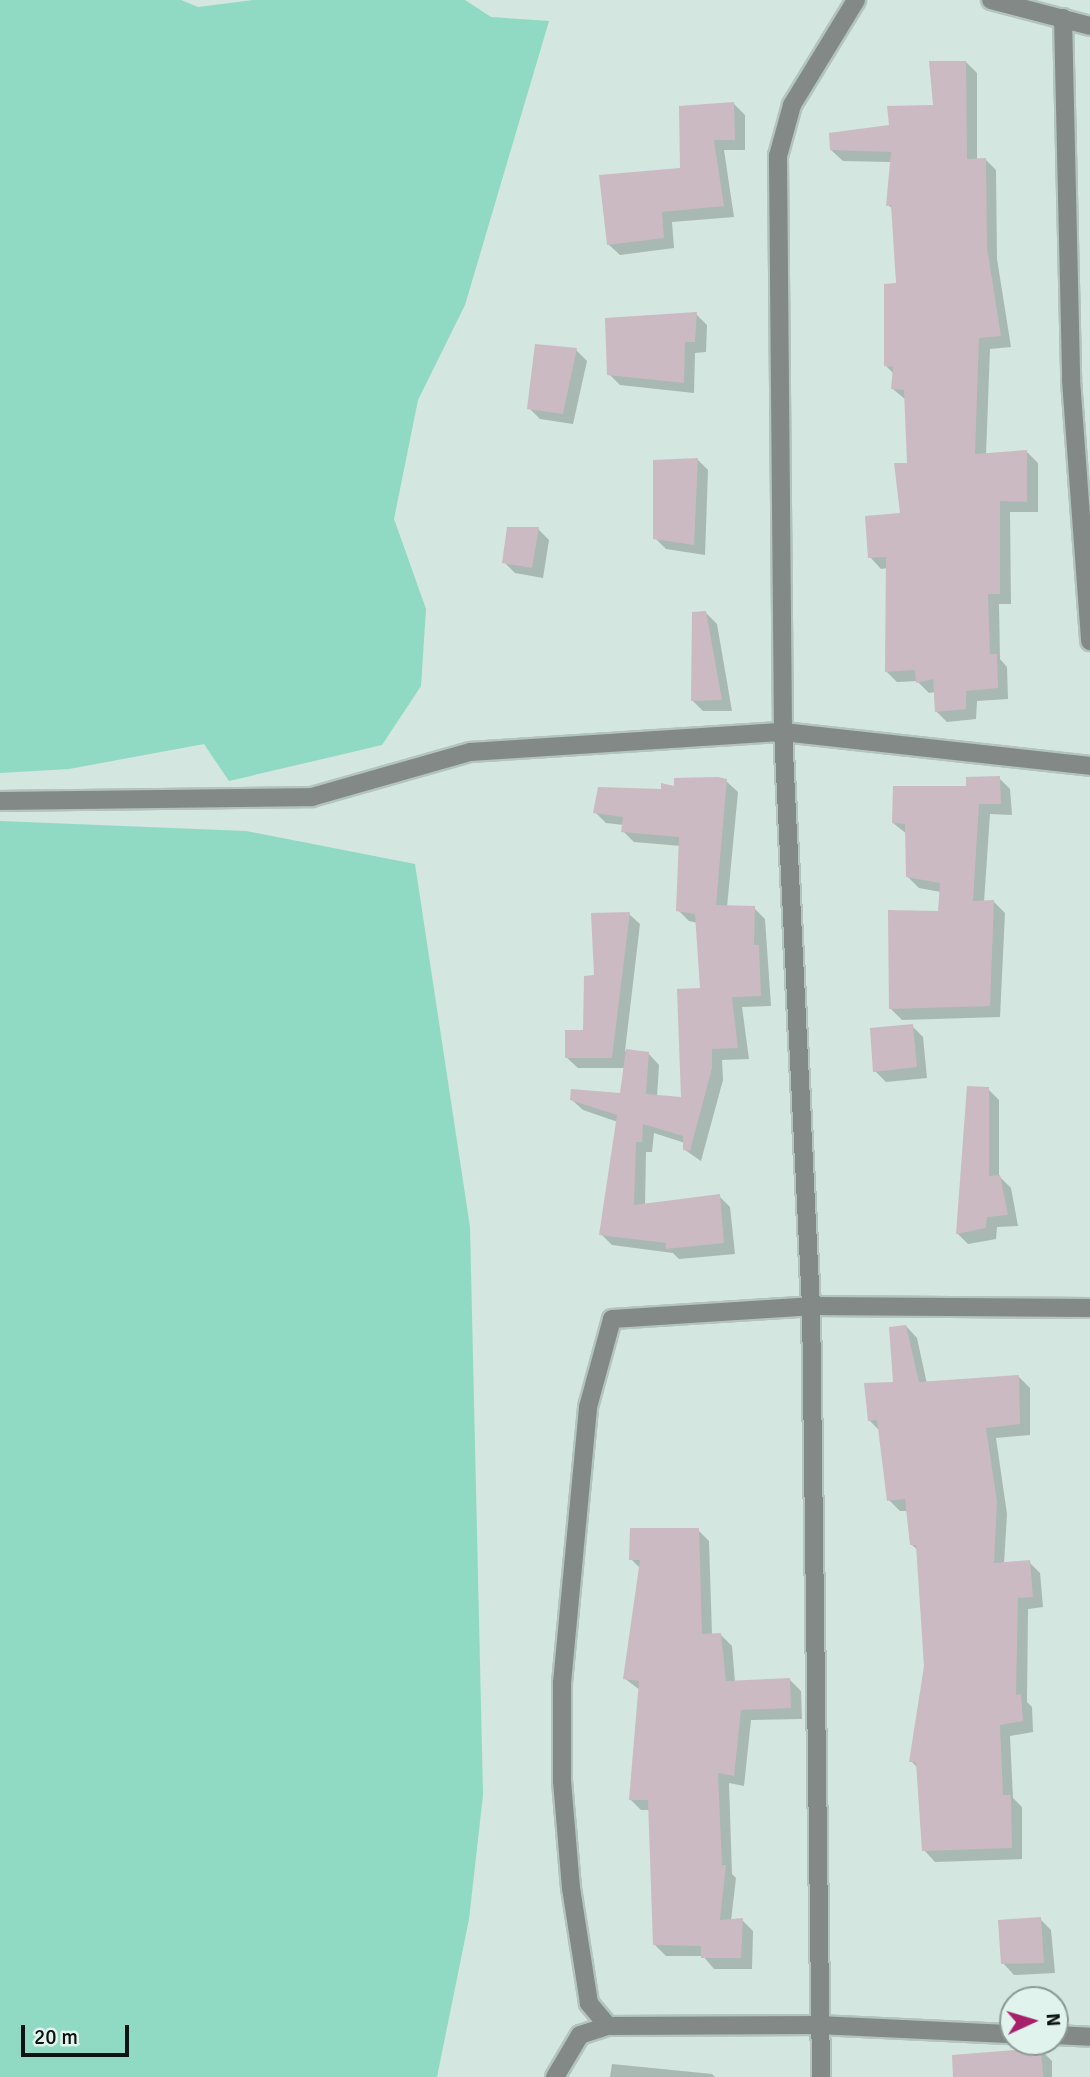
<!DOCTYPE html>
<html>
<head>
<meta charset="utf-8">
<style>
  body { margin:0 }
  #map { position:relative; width:1090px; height:2077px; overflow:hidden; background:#d3e6df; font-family:Signika,sans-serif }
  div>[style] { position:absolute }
  .green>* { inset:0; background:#90d9c3 }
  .shadow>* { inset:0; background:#0003 }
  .building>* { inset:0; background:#cbbac1 }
  .roads { filter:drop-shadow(2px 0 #b3c4be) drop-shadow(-2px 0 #b3c4be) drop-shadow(0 2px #b3c4be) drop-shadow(0 -2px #b3c4be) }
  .minor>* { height:18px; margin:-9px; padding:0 9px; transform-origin:9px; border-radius:9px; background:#828987 }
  span { translate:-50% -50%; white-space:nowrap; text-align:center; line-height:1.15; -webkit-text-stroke:6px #e0f3ec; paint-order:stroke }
  .north { position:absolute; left:999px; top:1986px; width:70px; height:70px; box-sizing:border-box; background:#e0f3ec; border:2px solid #8b9994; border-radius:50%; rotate:86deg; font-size:19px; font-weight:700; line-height:28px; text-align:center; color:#0c1311 }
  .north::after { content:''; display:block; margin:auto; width:24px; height:32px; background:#a6206a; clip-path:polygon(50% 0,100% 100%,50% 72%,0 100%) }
  .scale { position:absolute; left:21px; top:2025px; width:108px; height:32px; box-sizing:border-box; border:4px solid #0c1311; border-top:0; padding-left:9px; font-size:21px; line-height:24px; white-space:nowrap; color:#0c1311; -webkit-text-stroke:5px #e0f3ec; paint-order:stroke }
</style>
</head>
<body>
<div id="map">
  <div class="green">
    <div style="clip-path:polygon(0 0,181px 0,198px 7px,253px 0,465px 0,491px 17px,549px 21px,465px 305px,418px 400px,394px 519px,426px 609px,421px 686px,382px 745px,229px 781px,204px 744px,69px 769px,0 773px)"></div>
    <div style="clip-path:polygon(0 821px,246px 831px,415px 864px,470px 1227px,483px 1795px,469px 1919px,437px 2077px,0 2077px)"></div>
  </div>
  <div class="shadow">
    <div style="clip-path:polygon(966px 62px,977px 73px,977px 160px,985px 159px,996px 170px,997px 259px,1011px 347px,990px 349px,986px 455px,1027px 452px,1038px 463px,1038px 512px,1010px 512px,1011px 604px,999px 604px,1000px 659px,1007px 667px,1008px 699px,977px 701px,976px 719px,947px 722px,936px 711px,935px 692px,929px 693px,917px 681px,897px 682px,886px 671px,887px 568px,881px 569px,870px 557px,902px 515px,908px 464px,906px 400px,893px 389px,894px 374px,886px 366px,898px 284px,893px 209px,888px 205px,892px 162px,843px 161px,831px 150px,935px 107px)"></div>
    <div style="clip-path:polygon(734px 104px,745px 115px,745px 150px,724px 150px,734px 217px,672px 222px,674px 248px,620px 255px,608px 244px,682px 169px)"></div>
    <div style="clip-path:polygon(696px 314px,707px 325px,706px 352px,695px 353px,694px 393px,620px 385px,609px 374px)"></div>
    <div style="clip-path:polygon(576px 350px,587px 361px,573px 424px,540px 419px,529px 408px)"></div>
    <div style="clip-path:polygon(697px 459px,708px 470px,705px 555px,666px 549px,655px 538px)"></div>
    <div style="clip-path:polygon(538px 529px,549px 540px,543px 578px,515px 573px,504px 562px)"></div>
    <div style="clip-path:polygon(706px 613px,717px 624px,732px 711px,703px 711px,692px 700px)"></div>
    <div style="clip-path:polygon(999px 778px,1010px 789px,1012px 815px,990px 814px,984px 902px,994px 902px,1005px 913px,1000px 1017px,902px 1020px,891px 1009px,939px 913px,941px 892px,919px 888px,908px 877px,907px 834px,893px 823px,968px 788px)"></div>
    <div style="clip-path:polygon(726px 781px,738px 792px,727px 907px,754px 908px,765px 919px,771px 1006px,742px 1007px,749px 1059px,722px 1060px,723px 1080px,701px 1161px,685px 1150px,685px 1143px,654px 1133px,652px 1152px,646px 1152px,645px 1205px,719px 1196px,730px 1207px,735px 1254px,679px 1259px,673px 1253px,612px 1245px,601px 1234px,618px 1122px,583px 1110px,571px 1099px,622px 1094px,625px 1068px,578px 1068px,566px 1057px,585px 1032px,596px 977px,629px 914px,640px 924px,625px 1051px,648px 1053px,659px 1065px,657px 1097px,683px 1098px,702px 990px,698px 923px,689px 921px,678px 910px,681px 846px,634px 842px,623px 831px,624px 825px,606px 823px,595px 812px,675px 788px)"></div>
    <div style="clip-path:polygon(912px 1026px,923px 1037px,927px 1078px,886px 1082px,875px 1071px)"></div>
    <div style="clip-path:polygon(988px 1089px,999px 1100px,999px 1176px,1011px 1188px,1018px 1226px,997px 1227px,996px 1239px,968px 1244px,957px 1233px)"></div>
    <div style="clip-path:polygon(906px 1326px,917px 1338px,927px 1384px,1019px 1377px,1030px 1388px,1030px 1435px,996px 1438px,1007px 1514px,1004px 1564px,1029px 1562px,1040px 1573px,1043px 1607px,1028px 1609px,1027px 1702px,1032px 1707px,1033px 1732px,1010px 1736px,1013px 1798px,1022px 1807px,1022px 1859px,935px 1862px,924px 1850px,918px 1768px,911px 1761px,926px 1666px,919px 1551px,912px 1545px,908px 1511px,900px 1511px,889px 1500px,880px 1431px,869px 1420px,895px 1383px)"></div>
    <div style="clip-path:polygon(698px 1530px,709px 1541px,712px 1635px,721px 1635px,732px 1646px,735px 1682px,790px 1680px,801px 1691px,802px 1719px,751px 1720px,744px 1786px,729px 1783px,732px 1874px,736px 1878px,731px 1921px,742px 1920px,753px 1931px,752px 1969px,714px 1969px,703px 1956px,666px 1956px,655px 1945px,650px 1810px,641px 1810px,630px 1799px,640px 1690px,624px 1678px,641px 1569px,631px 1559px)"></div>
    <div style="clip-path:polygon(1040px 1919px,1051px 1930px,1055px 1973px,1014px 1975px,1003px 1963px)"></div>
    <div style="clip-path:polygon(1041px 2050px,1052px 2061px,1052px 2077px,992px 2077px)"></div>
    <div style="clip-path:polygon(612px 2064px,712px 2074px,715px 2077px,610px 2077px)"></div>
  </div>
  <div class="building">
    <div style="clip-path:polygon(929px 61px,966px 61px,967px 159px,986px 158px,987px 247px,1001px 336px,979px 338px,975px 454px,1027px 450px,1027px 502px,1000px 501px,1000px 594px,988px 594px,990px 654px,997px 654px,998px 688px,966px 691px,966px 709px,935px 712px,933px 679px,916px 683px,915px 670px,885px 672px,886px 557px,868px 558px,865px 516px,900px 513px,894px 463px,907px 463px,904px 390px,891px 389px,893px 367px,884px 366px,884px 284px,896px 283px,891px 205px,886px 206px,891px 152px,830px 150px,829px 133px,889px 125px,887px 106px,933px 105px)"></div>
    <div style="clip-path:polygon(734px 102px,735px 140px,714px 140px,724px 206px,662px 212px,664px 238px,607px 245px,599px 175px,680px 168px,679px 106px)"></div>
    <div style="clip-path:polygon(697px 312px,695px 342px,685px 342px,684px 383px,607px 375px,605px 318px)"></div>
    <div style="clip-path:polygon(535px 344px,577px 348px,563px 414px,527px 409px)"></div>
    <div style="clip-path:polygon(698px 458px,694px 545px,653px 539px,653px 460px)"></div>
    <div style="clip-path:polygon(507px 527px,539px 527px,532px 568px,502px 563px)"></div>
    <div style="clip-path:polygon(706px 611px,722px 700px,691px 701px,692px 612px)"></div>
    <div style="clip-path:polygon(1000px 776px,1001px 804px,979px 804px,973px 901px,994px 900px,990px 1006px,889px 1009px,888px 910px,938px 911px,940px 883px,906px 877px,905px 824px,892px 823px,893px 786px,966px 786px,966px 777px)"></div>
    <div style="clip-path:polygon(718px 777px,727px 779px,716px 905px,755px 906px,754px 945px,759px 945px,761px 996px,732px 997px,738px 1048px,712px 1049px,712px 1068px,690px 1151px,683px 1150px,683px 1136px,643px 1124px,642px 1142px,636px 1142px,634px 1205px,720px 1194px,724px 1243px,666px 1249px,666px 1243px,599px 1235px,617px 1115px,570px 1100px,571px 1089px,620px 1093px,626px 1049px,649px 1052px,646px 1094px,681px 1097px,677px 989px,700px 988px,695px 914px,676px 911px,679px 837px,621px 832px,623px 817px,593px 813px,598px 787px,661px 789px,661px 783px,674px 786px,674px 778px)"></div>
    <div style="clip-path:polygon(630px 912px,612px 1058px,565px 1058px,565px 1030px,583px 1030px,584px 976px,594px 975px,591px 913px)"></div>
    <div style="clip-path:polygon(913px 1024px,917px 1067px,873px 1072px,870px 1028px)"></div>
    <div style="clip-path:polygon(967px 1086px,989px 1087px,989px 1176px,1000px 1175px,1008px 1215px,987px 1217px,986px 1228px,956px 1234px)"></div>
    <div style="clip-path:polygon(906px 1325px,919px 1382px,1019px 1375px,1020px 1424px,986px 1428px,997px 1502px,994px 1563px,1030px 1560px,1033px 1597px,1018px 1598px,1016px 1695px,1021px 1694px,1023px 1721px,1000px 1725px,1003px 1795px,1011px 1795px,1012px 1848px,922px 1851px,916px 1762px,909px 1762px,924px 1666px,916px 1545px,910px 1545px,905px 1499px,887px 1501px,877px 1420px,868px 1421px,864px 1383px,893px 1382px,889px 1327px)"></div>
    <div style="clip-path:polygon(630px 1528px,699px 1528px,702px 1634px,721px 1633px,726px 1681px,790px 1678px,791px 1708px,741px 1710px,734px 1776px,718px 1773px,722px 1865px,726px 1865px,720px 1920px,743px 1918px,741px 1958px,701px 1958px,701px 1946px,653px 1945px,648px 1800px,629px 1800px,639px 1681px,623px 1679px,640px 1560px,629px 1560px)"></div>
    <div style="clip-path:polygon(1041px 1917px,1044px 1963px,1001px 1964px,998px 1920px)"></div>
    <div style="clip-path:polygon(1041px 2048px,1043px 2077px,953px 2077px,952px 2055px)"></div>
  </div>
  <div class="roads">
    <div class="minor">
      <div style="left:991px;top:0;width:102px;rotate:14.7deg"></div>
      <div style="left:1063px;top:18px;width:362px;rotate:88.7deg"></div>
      <div style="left:1071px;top:380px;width:262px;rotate:85.8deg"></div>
      <div style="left:0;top:801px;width:312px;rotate:-0.7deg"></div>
      <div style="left:312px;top:797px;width:164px;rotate:-15.9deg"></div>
      <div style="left:470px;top:752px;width:314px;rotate:-3.7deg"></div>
      <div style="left:783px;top:732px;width:309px;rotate:6.3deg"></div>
      <div style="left:608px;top:2026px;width:30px;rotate:-130deg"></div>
      <div style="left:589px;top:2003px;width:116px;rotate:-98.9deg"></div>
      <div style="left:571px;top:1888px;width:107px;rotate:-94.8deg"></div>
      <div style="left:562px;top:1781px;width:98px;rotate:-90deg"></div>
      <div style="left:562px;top:1683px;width:277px;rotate:-84.6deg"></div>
      <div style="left:588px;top:1407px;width:91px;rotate:-74.7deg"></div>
      <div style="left:612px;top:1319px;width:199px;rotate:-3.7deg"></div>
      <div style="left:811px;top:1306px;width:279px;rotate:0.4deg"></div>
      <div style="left:1055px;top:2035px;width:35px;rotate:3deg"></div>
      <div style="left:555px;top:2077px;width:49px;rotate:-59.2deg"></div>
      <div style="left:580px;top:2035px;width:29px;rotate:-18deg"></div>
      <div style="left:608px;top:2026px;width:211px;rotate:-0.3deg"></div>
      <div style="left:819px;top:2025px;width:194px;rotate:2.7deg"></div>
      <div style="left:821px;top:2077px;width:771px;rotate:-90.74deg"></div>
      <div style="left:811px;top:1306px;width:575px;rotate:-92.79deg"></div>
      <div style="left:783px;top:732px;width:576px;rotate:-90.5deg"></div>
      <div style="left:778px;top:156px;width:53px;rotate:-74.6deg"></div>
      <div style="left:792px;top:105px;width:123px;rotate:-58.6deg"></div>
    </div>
  </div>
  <div class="north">N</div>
  <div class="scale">20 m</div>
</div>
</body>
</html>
